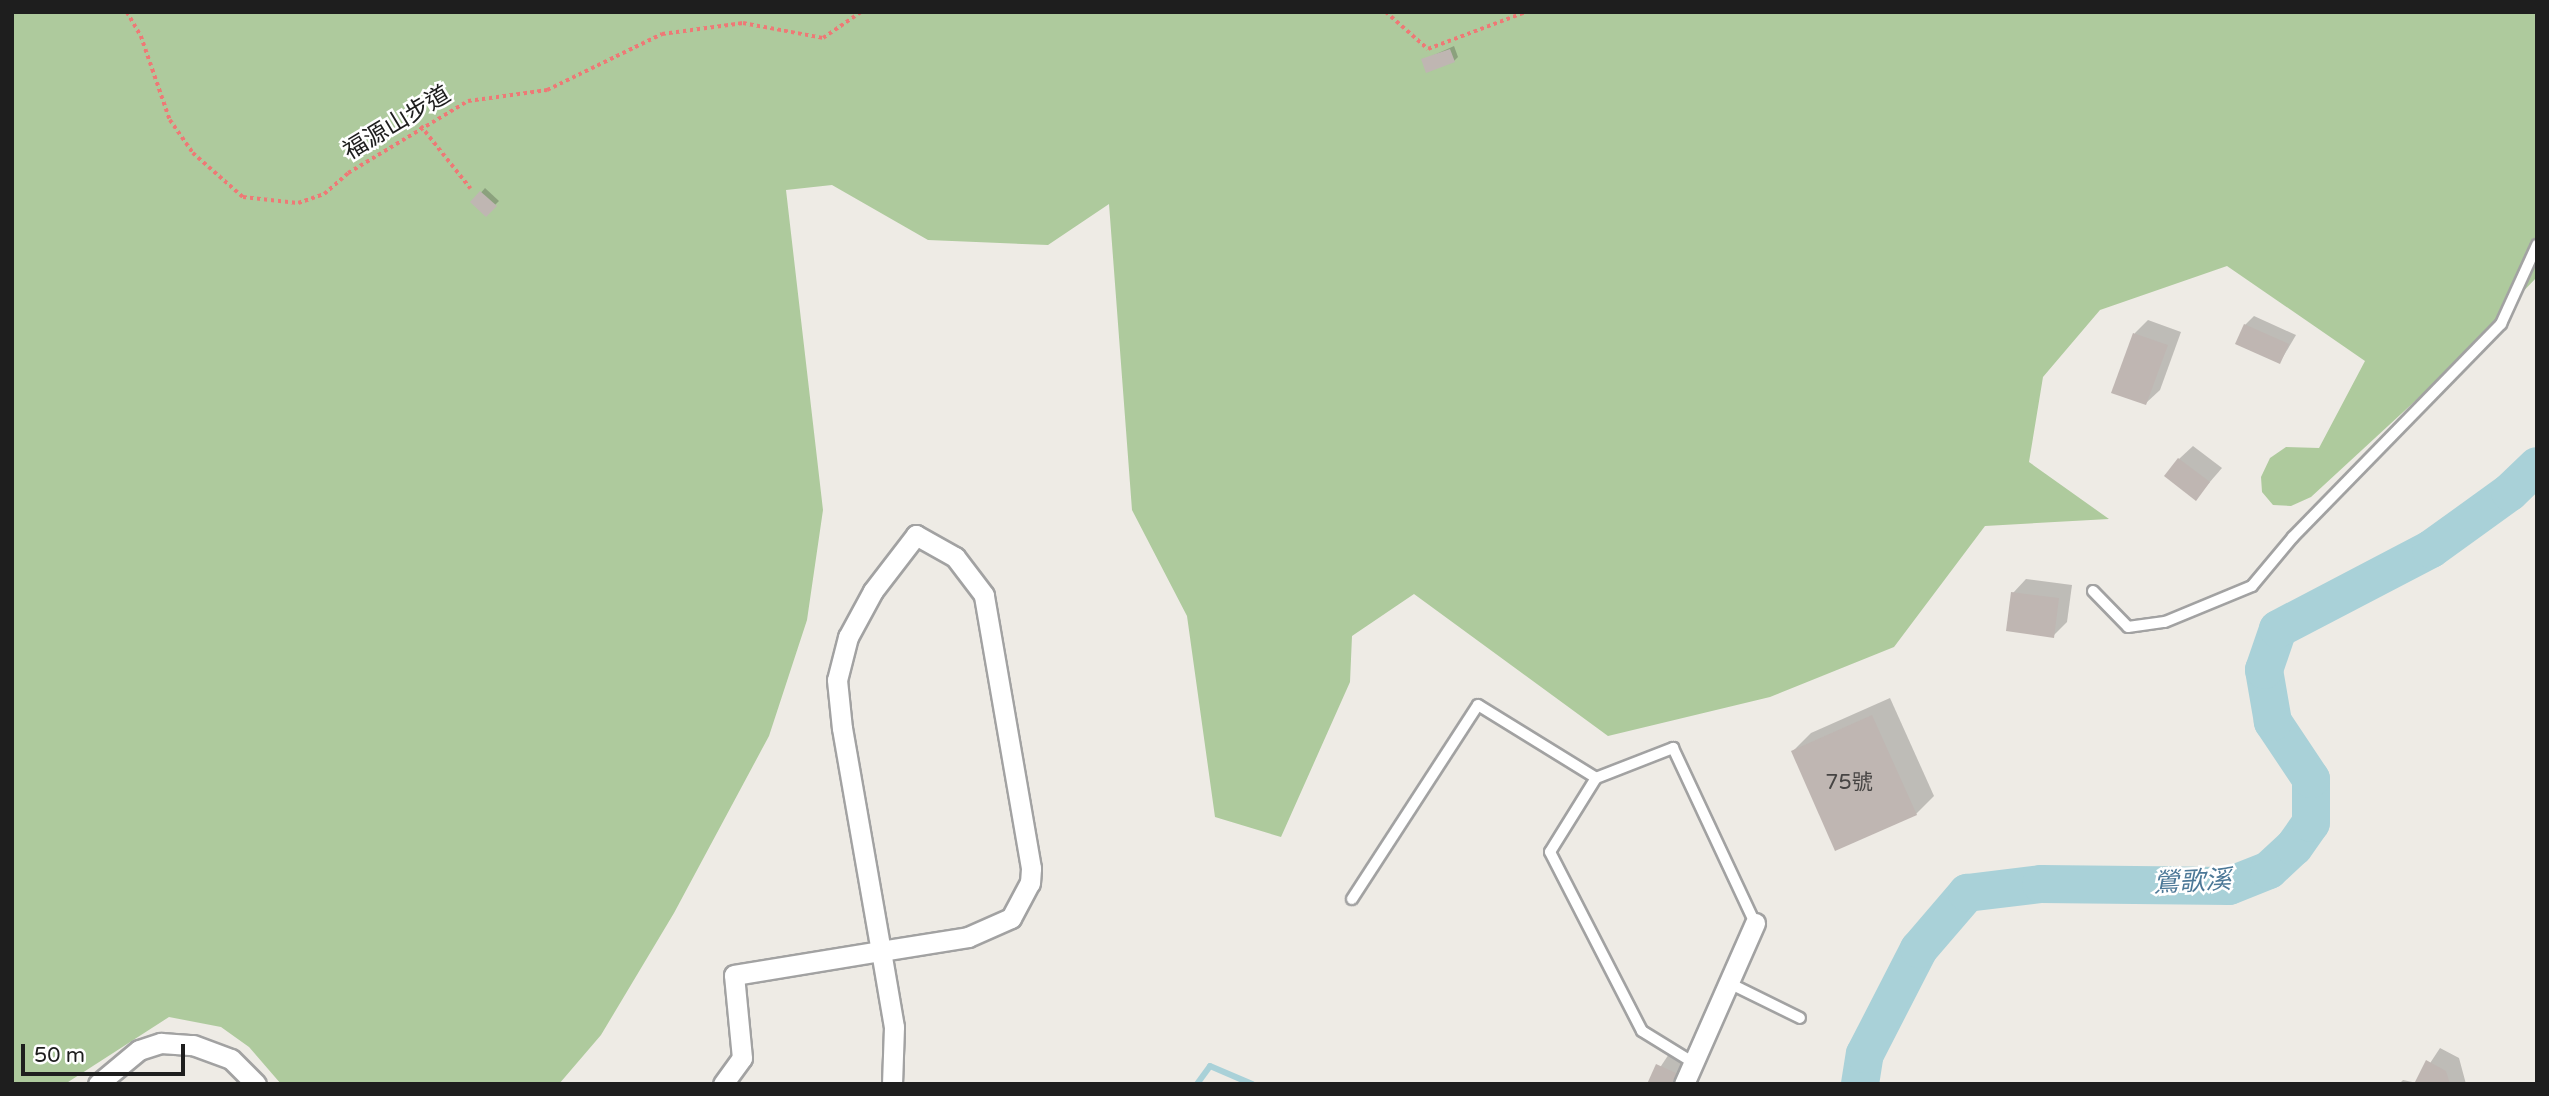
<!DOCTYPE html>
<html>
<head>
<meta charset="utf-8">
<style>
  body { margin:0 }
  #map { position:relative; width:2549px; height:1096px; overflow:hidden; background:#eeebe5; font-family:"Varela Round","Noto Sans TC",sans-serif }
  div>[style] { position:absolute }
  .forest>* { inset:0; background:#aeca9d }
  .shadow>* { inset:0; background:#0003 }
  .stream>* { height:6px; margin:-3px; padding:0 3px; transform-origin:3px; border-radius:3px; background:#a9d1d8 }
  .river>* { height:38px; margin:-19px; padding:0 19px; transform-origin:19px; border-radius:19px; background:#a9d1d8 }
  .building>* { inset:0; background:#bfb6b2 }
  .path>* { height:3.5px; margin-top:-1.75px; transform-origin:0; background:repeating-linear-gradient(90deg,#ee7976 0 3.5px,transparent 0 7px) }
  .roads { filter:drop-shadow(2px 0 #a2a2a2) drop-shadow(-2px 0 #a2a2a2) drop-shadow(0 2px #a2a2a2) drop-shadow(0 -2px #a2a2a2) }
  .lane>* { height:10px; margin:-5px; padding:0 5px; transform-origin:5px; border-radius:5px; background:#fff }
  .street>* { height:19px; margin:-9.5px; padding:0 9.5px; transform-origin:9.5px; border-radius:9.5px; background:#fff }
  span { translate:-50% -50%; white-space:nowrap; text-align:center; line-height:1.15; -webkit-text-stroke:5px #fff; paint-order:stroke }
  .number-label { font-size:21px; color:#464443 }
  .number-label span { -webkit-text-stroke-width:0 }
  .street-label { font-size:24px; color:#1e1e1e }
  .water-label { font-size:26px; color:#4c7897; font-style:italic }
  .frame { position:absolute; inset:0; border:14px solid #1e1e1e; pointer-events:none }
  .scale { position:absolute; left:21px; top:1044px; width:164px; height:32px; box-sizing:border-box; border:4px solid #1e1e1e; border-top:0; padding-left:9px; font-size:21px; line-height:24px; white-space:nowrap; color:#1e1e1e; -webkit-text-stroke:5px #fff; paint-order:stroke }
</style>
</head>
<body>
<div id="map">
  <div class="forest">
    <div style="clip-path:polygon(12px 12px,2537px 12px,2537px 277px,2439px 379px,2311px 497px,2291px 506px,2273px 505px,2262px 492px,2261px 477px,2270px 458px,2286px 447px,2319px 448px,2365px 361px,2227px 266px,2100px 310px,2043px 377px,2029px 462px,2109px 519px,1985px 526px,1894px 647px,1770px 697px,1608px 736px,1414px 594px,1352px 636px,1350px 682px,1281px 837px,1215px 817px,1187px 616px,1132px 510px,1109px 204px,1048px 245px,928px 240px,832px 185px,786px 190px,823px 510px,807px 620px,769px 736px,674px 913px,601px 1035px,559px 1084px,281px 1084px,249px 1047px,221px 1027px,169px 1017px,65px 1084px,12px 1084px)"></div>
  </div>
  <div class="shadow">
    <div style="clip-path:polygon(1454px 46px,1458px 57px,1454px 61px,1423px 60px)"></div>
    <div style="clip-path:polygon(485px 188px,499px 201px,486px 214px,473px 202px)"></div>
    <div style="clip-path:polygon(2254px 316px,2296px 335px,2280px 362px,2245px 325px)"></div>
    <div style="clip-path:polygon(2148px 320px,2181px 332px,2160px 390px,2146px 403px,2114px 392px,2135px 333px)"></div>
    <div style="clip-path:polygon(2193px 446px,2222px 468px,2196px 498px,2179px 459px)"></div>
    <div style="clip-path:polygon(2026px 579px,2072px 585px,2067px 622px,2053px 636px,2013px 593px)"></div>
    <div style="clip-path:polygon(1890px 698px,1934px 796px,1916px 814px,1793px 751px,1811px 733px)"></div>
    <div style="clip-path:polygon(2440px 1048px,2459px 1058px,2466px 1084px,2399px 1084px,2403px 1080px,2417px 1083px)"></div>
    <div style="clip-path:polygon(1671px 1051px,1690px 1060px,1679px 1084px,1649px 1084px)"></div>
  </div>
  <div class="stream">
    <div style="left:1197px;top:1084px;width:22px;rotate:-54deg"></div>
    <div style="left:1210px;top:1066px;width:46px;rotate:23.2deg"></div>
  </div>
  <div class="river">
    <div style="left:1860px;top:1084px;width:30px;rotate:-81deg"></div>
    <div style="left:1865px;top:1054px;width:118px;rotate:-62.8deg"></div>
    <div style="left:1919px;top:949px;width:74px;rotate:-49.4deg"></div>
    <div style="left:1967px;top:893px;width:75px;rotate:-6.9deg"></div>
    <div style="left:2041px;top:884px;width:188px;rotate:0.6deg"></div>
    <div style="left:2229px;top:886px;width:43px;rotate:-21.8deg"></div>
    <div style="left:2269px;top:870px;width:34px;rotate:-43deg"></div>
    <div style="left:2294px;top:847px;width:29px;rotate:-55deg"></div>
    <div style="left:2311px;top:823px;width:44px;rotate:-90deg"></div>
    <div style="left:2311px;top:779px;width:69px;rotate:-123.7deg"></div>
    <div style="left:2273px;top:722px;width:53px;rotate:-99.8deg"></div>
    <div style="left:2264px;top:670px;width:43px;rotate:-71.1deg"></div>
    <div style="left:2278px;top:629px;width:173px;rotate:-27.6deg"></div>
    <div style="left:2431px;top:549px;width:97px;rotate:-35.8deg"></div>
    <div style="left:2510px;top:492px;width:37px;rotate:-44deg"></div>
  </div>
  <div class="building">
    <div style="clip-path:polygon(1450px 49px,1455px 62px,1426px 73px,1421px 59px)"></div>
    <div style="clip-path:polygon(480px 191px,497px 206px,486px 217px,470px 202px)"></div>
    <div style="clip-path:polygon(2244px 324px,2289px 344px,2280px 364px,2235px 344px)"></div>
    <div style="clip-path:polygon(2133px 333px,2168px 345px,2146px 405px,2111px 393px)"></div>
    <div style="clip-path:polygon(2178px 458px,2210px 482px,2196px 501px,2164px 476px)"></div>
    <div style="clip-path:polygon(2011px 592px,2059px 598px,2054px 638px,2006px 631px)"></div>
    <div style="clip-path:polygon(1872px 715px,1917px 815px,1835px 851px,1791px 751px)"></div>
    <div style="clip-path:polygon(2426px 1060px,2446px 1071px,2450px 1084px,2414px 1084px)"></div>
    <div style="clip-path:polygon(1656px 1064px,1678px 1074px,1673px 1084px,1647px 1084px)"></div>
  </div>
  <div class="path">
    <div style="left:127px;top:12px;width:28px;rotate:60deg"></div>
    <div style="left:141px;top:36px;width:89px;rotate:71deg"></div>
    <div style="left:170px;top:120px;width:40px;rotate:55.1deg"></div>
    <div style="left:193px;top:153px;width:67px;rotate:41.3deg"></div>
    <div style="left:243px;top:197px;width:55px;rotate:6.2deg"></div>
    <div style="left:298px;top:203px;width:28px;rotate:-19deg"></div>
    <div style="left:324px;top:194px;width:32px;rotate:-41deg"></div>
    <div style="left:348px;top:173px;width:140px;rotate:-31deg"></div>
    <div style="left:468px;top:101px;width:80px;rotate:-7.9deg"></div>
    <div style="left:547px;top:90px;width:128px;rotate:-26deg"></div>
    <div style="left:662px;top:34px;width:82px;rotate:-7.7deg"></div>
    <div style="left:743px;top:23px;width:81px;rotate:10.6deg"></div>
    <div style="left:823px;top:38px;width:46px;rotate:-34.4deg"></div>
    <div style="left:1386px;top:12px;width:56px;rotate:41.4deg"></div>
    <div style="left:1428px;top:49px;width:105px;rotate:-20.7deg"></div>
    <div style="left:421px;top:126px;width:80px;rotate:51.6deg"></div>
  </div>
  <div class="roads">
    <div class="lane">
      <div style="left:2093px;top:591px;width:50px;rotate:45.8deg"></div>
      <div style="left:2128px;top:627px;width:37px;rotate:-8deg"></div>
      <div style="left:2165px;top:622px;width:94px;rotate:-22.5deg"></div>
      <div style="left:2252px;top:586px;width:64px;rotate:-50.1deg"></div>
      <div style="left:2293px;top:537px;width:298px;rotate:-45.7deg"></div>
      <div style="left:2501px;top:324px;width:87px;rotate:-65.5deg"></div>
      <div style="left:1596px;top:778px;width:87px;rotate:121.9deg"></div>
      <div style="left:1550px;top:852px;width:201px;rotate:62.8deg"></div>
      <div style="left:1642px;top:1031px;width:61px;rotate:31.6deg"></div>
      <div style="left:1352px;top:899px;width:231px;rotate:-57deg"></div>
      <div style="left:1478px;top:705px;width:139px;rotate:31.7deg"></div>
      <div style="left:1596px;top:778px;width:83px;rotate:-21.3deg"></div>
      <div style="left:1673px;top:748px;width:193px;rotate:64.9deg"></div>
      <div style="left:1729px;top:983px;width:79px;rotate:26.2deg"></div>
    </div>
    <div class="street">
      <div style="left:98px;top:1084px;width:53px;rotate:-39.7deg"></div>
      <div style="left:139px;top:1050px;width:23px;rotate:-18deg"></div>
      <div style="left:161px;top:1043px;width:32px;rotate:4deg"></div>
      <div style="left:193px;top:1045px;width:40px;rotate:20.2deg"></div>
      <div style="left:231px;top:1059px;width:35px;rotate:45deg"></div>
      <div style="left:723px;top:1084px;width:32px;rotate:-54deg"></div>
      <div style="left:742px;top:1058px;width:83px;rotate:-95.5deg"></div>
      <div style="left:734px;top:975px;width:149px;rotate:-9.3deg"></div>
      <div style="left:881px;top:951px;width:88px;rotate:-9.1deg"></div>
      <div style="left:968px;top:937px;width:47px;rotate:-23.8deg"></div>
      <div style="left:1011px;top:918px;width:40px;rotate:-62deg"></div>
      <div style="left:1030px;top:883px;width:15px;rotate:-86deg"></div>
      <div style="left:1031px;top:868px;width:277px;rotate:-99.8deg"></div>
      <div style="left:984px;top:595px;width:48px;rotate:-127.3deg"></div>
      <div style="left:955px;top:557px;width:45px;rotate:-150.6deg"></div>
      <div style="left:916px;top:535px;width:71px;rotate:127.5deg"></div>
      <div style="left:873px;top:591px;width:52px;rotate:118.5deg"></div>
      <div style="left:848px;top:637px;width:44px;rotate:104.3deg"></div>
      <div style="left:837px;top:680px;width:48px;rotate:84.1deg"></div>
      <div style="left:842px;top:728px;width:226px;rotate:80.1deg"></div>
      <div style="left:881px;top:951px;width:77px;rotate:80.3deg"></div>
      <div style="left:894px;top:1027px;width:57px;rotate:92deg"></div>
      <div style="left:1684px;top:1084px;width:176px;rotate:-66.2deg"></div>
    </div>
  </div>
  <div class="number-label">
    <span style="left:1849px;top:783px">75號</span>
  </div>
  <div class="street-label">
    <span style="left:397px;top:123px;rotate:-31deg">福源山步道</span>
  </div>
  <div class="water-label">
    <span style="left:2192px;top:882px;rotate:-3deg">鶯歌溪</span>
  </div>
  <div class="frame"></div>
  <div class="scale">50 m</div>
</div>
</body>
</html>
